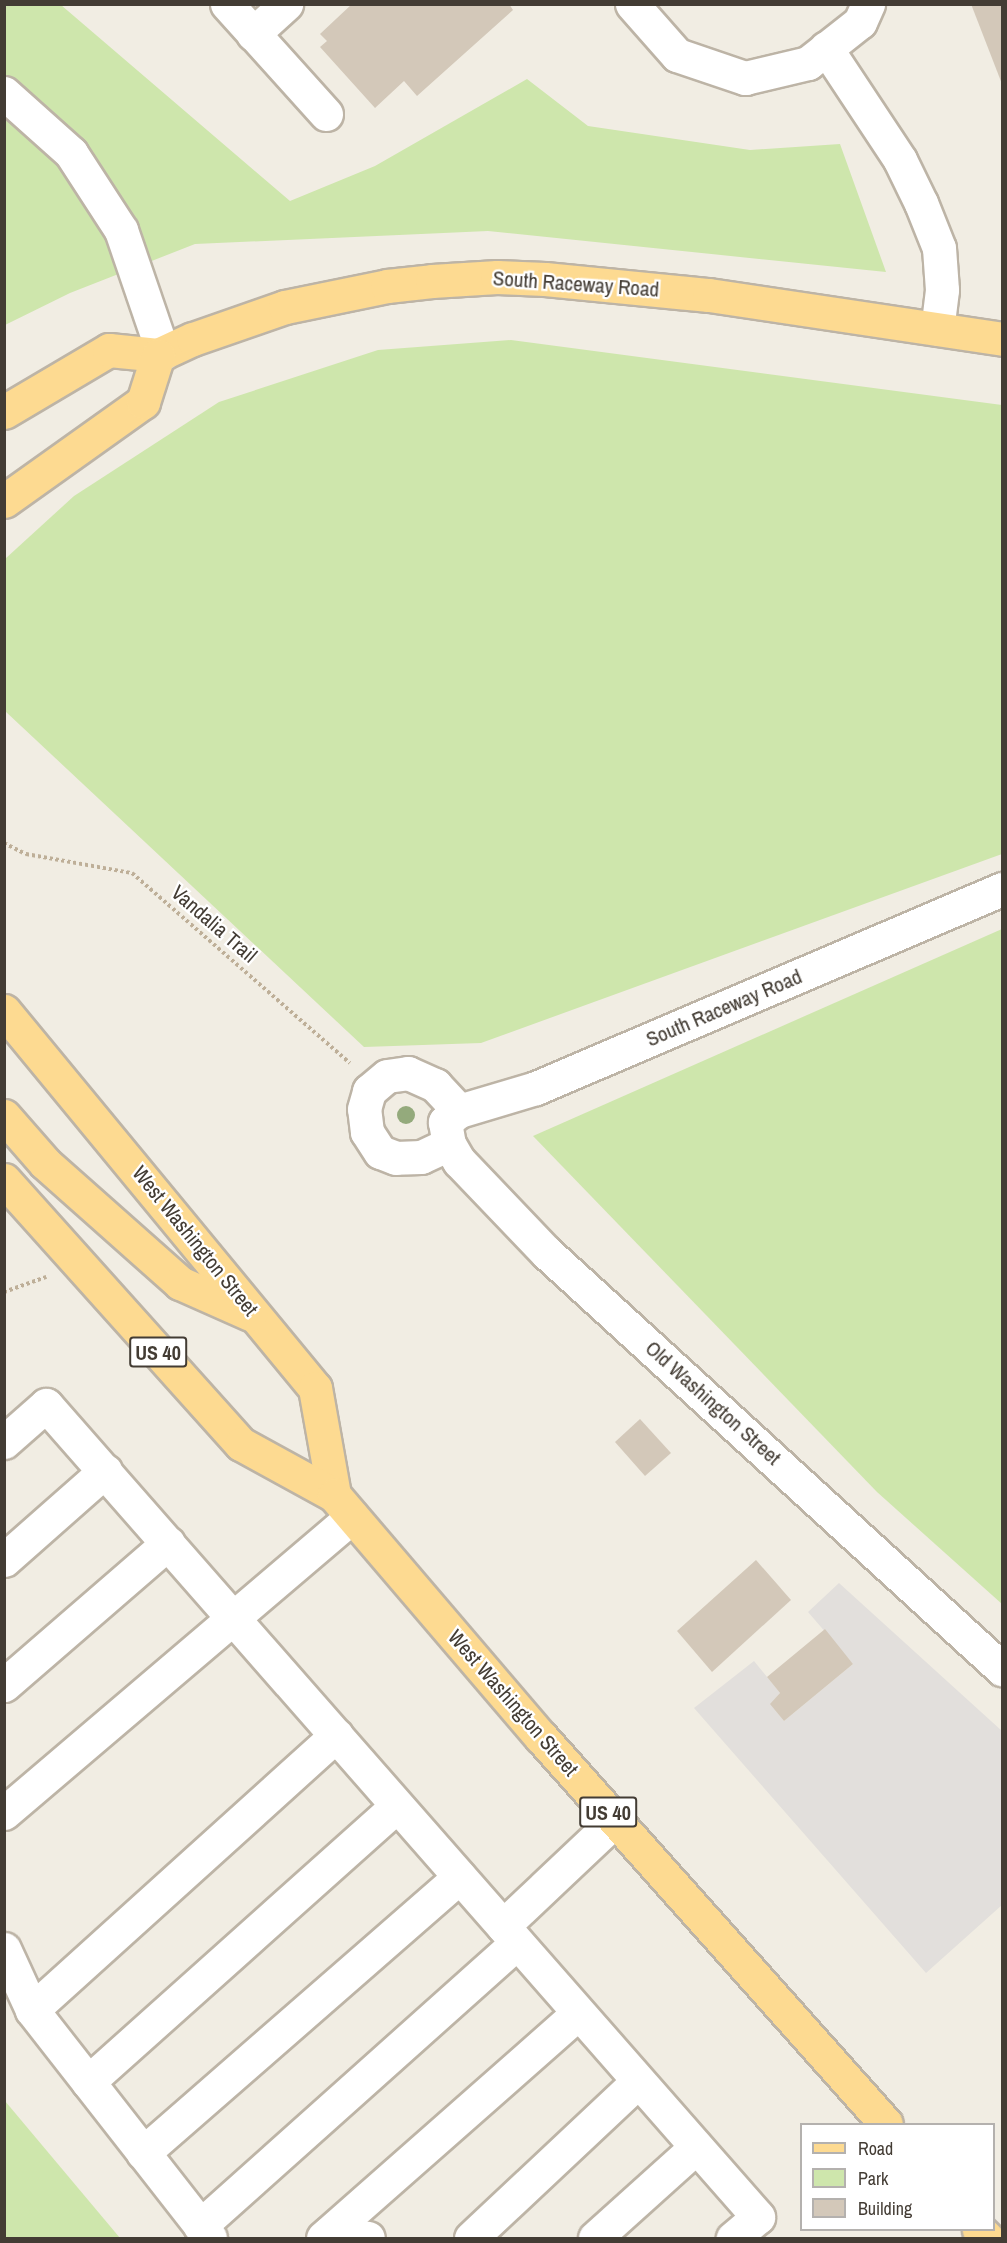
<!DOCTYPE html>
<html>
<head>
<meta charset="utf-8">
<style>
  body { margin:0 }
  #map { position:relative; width:1007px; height:2243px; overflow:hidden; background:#f1ede3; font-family:"Archivo Narrow",sans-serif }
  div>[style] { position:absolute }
  .green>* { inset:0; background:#cee6ac }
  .parking>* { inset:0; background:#e2dfdc }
  .building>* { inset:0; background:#d3c8b9 }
  .path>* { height:4px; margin-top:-2px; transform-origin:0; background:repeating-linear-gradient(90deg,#beaf98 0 3px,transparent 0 6px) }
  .roads { filter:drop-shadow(2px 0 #bdb4a6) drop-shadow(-2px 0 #bdb4a6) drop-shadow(0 2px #bdb4a6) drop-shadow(0 -2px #bdb4a6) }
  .minor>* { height:33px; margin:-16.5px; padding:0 16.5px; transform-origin:16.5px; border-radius:16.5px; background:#fff }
  .major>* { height:33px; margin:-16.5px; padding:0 16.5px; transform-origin:16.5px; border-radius:16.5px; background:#fdda91 }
  .trees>* { width:18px; height:18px; margin:-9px; border-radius:50%; background:#94aa7c }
  span { translate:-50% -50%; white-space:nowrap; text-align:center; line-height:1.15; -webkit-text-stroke:4.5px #fff; paint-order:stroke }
  .shield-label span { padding:2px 4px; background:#fff; border:2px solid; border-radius:4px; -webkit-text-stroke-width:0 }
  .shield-label { font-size:20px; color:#433c34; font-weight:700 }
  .street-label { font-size:21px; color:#433c34 }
  .frame { position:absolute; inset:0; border:6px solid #433c34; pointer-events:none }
  .legend { position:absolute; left:800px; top:2123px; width:195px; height:108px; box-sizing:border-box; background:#fff; border:2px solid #b4b1ae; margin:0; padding:8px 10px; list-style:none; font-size:18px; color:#433c34 }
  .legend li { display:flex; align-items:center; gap:12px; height:30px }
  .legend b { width:30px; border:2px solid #b4b1ae }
</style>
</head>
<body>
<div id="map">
  <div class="green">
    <div style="clip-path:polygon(5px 5px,61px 5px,290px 201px,375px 166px,527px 79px,588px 126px,750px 150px,840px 144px,886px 272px,488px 231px,195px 244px,70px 293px,5px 325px)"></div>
    <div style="clip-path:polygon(511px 340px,1002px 405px,1002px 854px,481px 1043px,364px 1047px,5px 711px,5px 559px,74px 496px,219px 402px,378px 350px)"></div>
    <div style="clip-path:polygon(1002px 929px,1002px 1604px,877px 1492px,533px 1136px)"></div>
    <div style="clip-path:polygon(5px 2101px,120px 2238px,5px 2238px)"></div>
  </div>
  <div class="parking">
    <div style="clip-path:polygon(839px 1583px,1002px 1731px,1002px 1905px,926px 1973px,694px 1708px,754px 1661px,780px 1693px,771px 1704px,784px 1721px,853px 1664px,808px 1612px)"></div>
  </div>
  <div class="building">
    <div style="clip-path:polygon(352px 4px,509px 4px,513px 10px,417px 96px,404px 81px,375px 108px,320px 47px,327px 41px,320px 34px)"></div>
    <div style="clip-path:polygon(971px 4px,1002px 4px,1002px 84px)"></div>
    <div style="clip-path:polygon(640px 1419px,671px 1453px,645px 1476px,615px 1442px)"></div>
    <div style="clip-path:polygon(756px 1560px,791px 1600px,712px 1672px,677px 1631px)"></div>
    <div style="clip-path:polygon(825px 1629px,853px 1664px,784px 1721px,770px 1704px,780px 1693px,767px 1677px)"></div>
  </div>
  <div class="path">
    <div style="left:4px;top:843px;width:25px;rotate:27deg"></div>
    <div style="left:26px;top:854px;width:108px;rotate:10.2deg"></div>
    <div style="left:132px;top:873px;width:289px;rotate:41.1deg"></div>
    <div style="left:4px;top:1292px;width:45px;rotate:-19.7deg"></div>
  </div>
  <div class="roads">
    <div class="minor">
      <div style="left:227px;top:4px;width:148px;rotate:48deg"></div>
      <div style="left:632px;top:4px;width:68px;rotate:48.6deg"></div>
      <div style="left:677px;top:55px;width:72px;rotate:18.7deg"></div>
      <div style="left:745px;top:78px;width:65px;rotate:-13.4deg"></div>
      <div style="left:808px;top:63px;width:66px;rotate:-38.3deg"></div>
      <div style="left:860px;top:22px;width:20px;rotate:-66deg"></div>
      <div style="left:253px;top:34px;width:45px;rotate:-42.3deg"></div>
      <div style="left:826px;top:48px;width:134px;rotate:56.5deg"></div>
      <div style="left:900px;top:160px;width:48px;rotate:64deg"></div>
      <div style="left:921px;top:203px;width:48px;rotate:68.2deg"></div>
      <div style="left:939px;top:248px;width:42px;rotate:85.9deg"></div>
      <div style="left:942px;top:290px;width:39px;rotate:97deg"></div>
      <div style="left:4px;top:93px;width:90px;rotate:41.8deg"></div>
      <div style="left:71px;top:153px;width:92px;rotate:57deg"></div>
      <div style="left:121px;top:230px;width:130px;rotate:71.1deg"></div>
      <div style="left:1002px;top:889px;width:507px;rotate:156.88deg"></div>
      <div style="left:536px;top:1088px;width:80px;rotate:163.4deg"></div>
      <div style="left:459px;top:1111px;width:18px;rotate:142deg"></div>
      <div style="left:445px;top:1122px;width:22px;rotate:80deg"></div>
      <div style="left:449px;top:1144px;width:20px;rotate:60deg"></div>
      <div style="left:459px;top:1161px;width:127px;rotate:46.3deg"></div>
      <div style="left:547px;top:1253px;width:617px;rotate:42.44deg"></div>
      <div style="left:449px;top:1144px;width:31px;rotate:155deg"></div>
      <div style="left:421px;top:1157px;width:25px;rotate:178deg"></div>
      <div style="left:396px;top:1158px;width:17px;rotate:-159deg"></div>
      <div style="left:380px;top:1152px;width:24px;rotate:-123deg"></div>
      <div style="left:367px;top:1132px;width:23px;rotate:-97deg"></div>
      <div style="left:364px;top:1109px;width:19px;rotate:-74deg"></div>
      <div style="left:369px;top:1091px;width:23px;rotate:-40deg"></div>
      <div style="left:387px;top:1076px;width:21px;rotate:-8deg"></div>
      <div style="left:408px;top:1073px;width:30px;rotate:24deg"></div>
      <div style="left:435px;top:1085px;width:35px;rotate:47deg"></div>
      <div style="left:4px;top:1442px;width:56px;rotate:-41.4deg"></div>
      <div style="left:46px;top:1405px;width:1080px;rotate:48.75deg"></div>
      <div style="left:758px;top:2217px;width:33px;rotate:140deg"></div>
      <div style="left:4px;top:1560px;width:135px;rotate:-41.4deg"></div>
      <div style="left:4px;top:1685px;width:217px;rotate:-40.9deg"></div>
      <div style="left:4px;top:1813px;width:457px;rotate:-40.4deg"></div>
      <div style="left:503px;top:1926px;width:154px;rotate:-43.4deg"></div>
      <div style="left:4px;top:1949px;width:67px;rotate:65.3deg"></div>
      <div style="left:32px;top:2010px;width:289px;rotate:52deg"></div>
      <div style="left:32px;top:2010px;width:410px;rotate:-42.1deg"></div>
      <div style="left:88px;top:2082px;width:414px;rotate:-41.8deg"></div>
      <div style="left:143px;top:2153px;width:420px;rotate:-41.1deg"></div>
      <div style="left:200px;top:2226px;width:425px;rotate:-41.8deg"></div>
      <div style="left:329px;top:2233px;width:39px;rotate:7deg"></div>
      <div style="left:323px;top:2238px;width:340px;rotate:-41.4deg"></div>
      <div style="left:471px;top:2238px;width:229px;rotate:-43.2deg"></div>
      <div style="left:595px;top:2238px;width:136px;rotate:-42deg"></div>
    </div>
    <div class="major">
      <div style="left:4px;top:412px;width:122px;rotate:-30.6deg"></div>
      <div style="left:109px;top:350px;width:49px;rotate:5.8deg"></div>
      <div style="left:158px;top:355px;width:38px;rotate:-25deg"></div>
      <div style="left:193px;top:339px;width:97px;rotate:-19.2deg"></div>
      <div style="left:285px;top:307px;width:104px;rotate:-11.6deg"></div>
      <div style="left:387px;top:286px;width:45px;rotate:-6.3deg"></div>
      <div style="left:432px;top:281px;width:65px;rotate:-3.5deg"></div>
      <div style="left:497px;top:277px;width:48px;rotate:2.4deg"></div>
      <div style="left:545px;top:279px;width:165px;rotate:5.6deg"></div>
      <div style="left:709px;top:295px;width:296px;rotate:8.5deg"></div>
      <div style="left:4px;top:501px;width:171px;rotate:-35.5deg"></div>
      <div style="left:143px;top:402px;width:49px;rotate:-72.3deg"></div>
      <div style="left:4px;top:1011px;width:489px;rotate:50.5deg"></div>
      <div style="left:315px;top:1388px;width:109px;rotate:79.9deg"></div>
      <div style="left:4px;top:1116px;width:62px;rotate:48.9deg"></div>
      <div style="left:45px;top:1163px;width:181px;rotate:41.6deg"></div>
      <div style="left:180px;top:1283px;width:77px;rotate:23.9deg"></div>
      <div style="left:4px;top:1180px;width:355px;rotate:48.1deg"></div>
      <div style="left:241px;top:1444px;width:106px;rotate:28.7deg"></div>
      <div style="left:334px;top:1495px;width:318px;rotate:49.5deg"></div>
      <div style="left:541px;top:1737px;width:518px;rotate:48.28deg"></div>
      <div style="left:979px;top:2230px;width:11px;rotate:45deg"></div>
    </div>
  </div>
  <div class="trees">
    <div style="left:406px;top:1115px"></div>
  </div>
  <div class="shield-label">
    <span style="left:158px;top:1352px">US 40</span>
    <span style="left:608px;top:1812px">US 40</span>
  </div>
  <div class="street-label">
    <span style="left:576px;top:284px;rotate:4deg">South Raceway Road</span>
    <span style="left:214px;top:924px;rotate:41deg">Vandalia Trail</span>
    <span style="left:724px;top:1008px;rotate:-23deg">South Raceway Road</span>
    <span style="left:195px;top:1241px;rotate:51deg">West Washington Street</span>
    <span style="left:713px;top:1403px;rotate:42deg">Old Washington Street</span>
    <span style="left:513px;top:1703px;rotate:49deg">West Washington Street</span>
  </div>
  <div class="frame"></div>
  <ul class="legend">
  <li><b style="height:8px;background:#fdda91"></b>Road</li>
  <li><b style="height:16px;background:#cee6ac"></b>Park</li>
  <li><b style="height:16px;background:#d3c8b9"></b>Building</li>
  </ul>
</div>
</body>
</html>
